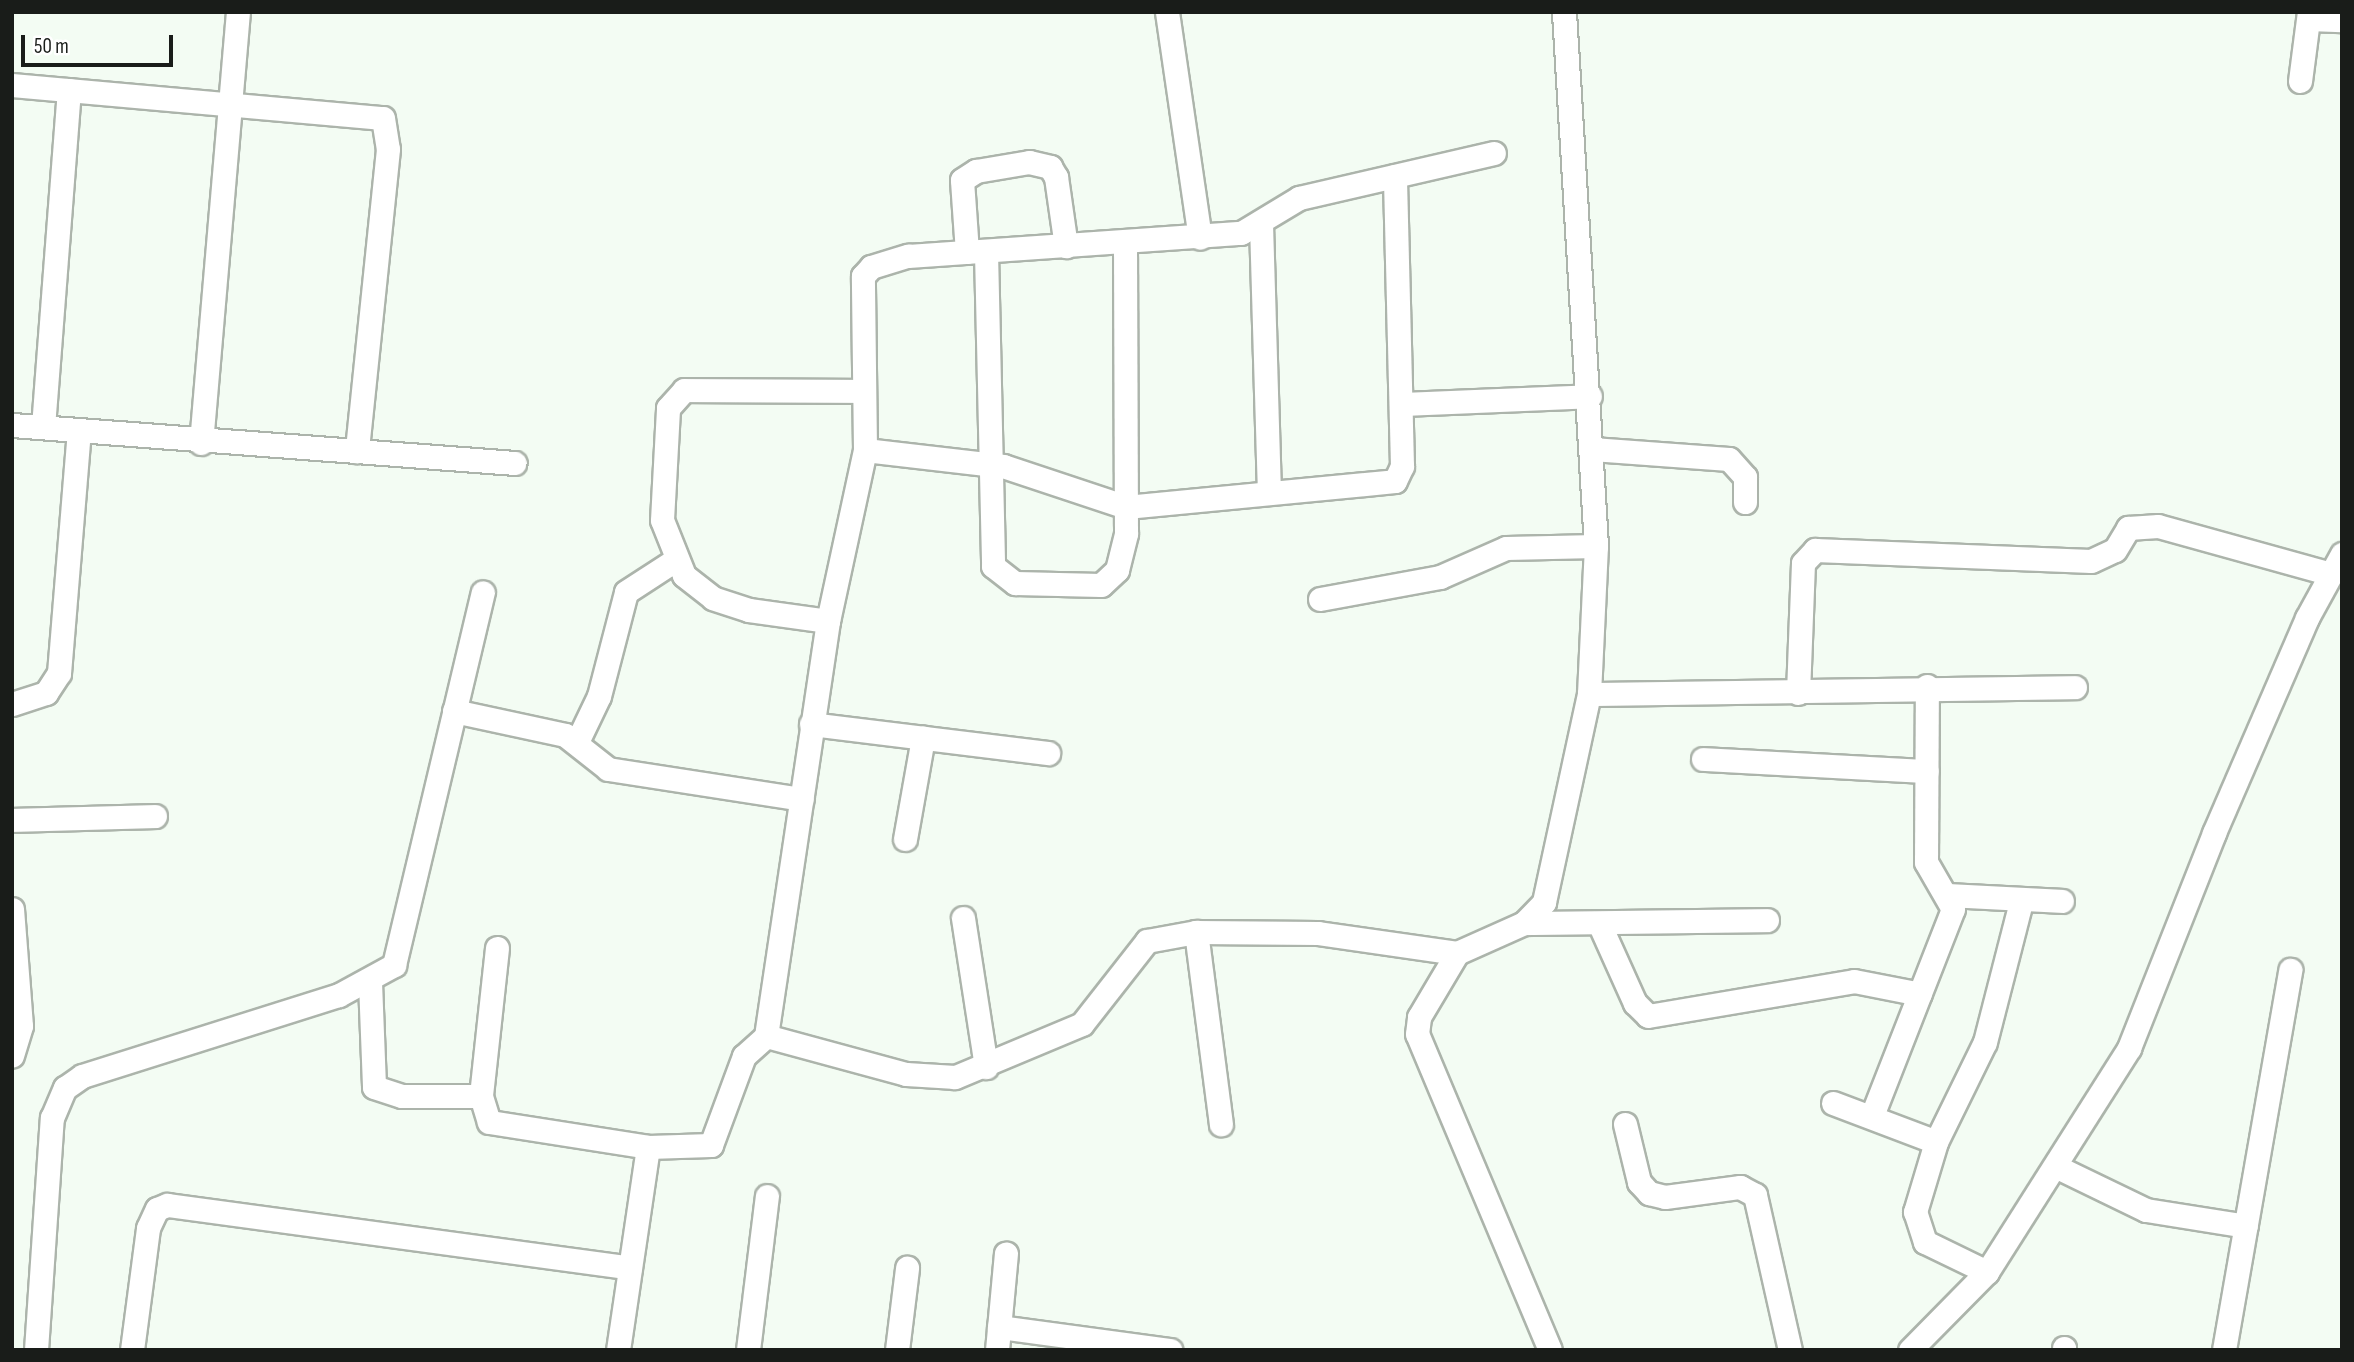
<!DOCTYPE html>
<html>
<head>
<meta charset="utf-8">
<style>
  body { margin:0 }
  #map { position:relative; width:2354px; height:1362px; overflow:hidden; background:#f3fcf3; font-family:"Sofia Sans Condensed",sans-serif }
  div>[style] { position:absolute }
  .roads { filter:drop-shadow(2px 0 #acb4ab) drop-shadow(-2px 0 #acb4ab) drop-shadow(0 2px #acb4ab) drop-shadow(0 -2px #acb4ab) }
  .minor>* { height:23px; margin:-11.5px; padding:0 11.5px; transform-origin:11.5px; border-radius:11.5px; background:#fff }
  span { translate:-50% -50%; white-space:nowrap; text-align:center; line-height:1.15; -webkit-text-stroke:7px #fff; paint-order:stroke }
  .frame { position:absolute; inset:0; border:14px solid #191c19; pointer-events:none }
  .scale { position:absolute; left:21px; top:35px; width:152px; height:32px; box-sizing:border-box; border:4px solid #191c19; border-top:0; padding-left:9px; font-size:21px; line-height:24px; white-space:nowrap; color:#191c19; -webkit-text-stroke:5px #fff; paint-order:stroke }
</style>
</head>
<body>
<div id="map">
  <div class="roads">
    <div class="minor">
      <div style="left:1167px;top:12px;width:228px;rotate:81.7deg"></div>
      <div style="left:2309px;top:19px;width:33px;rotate:2deg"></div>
      <div style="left:2300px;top:81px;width:70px;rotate:-82.6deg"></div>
      <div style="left:12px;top:85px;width:372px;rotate:5.1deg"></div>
      <div style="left:383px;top:118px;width:31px;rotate:81deg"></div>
      <div style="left:388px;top:149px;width:304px;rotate:95.9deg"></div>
      <div style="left:1261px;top:224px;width:268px;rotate:88.3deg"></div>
      <div style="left:967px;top:252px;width:72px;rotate:-94deg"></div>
      <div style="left:962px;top:180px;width:17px;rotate:-33deg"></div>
      <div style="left:976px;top:171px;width:54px;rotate:-9.6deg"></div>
      <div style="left:1029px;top:162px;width:22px;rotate:13deg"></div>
      <div style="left:1050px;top:167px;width:12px;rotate:59deg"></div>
      <div style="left:1056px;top:177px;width:70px;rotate:81.8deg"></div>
      <div style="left:986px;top:252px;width:314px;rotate:88.7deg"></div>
      <div style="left:993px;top:566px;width:28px;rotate:38deg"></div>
      <div style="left:1015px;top:583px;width:86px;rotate:1.3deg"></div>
      <div style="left:1101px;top:585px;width:22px;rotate:-43deg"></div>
      <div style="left:1117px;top:570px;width:38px;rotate:-76deg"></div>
      <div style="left:1126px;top:533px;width:291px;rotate:-90.2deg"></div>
      <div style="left:1402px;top:404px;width:188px;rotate:-2.4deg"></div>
      <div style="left:12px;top:425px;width:504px;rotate:4.32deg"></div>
      <div style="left:43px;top:427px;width:338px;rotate:-85.6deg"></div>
      <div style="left:201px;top:443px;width:433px;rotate:-85.1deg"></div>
      <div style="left:1592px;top:449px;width:137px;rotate:4.2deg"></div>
      <div style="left:1729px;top:459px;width:24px;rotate:48deg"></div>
      <div style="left:1745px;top:477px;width:25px;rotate:90deg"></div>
      <div style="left:865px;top:450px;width:139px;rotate:6.6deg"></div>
      <div style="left:1003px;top:466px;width:130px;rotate:18.4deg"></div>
      <div style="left:1126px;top:507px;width:270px;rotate:-5.5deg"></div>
      <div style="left:1395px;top:481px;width:17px;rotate:-65deg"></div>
      <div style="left:1402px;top:466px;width:290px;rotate:-91.4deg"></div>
      <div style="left:1320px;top:599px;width:122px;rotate:-10.4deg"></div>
      <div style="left:1440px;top:577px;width:72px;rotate:-23.7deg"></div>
      <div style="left:1506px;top:548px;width:90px;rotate:-1.3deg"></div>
      <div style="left:828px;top:621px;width:80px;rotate:-172.1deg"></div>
      <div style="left:749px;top:610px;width:38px;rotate:-162deg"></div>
      <div style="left:713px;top:598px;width:37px;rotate:-142deg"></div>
      <div style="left:684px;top:575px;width:59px;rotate:-111.8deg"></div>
      <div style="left:662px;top:520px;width:112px;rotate:-86.9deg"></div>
      <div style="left:668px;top:408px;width:24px;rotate:-48deg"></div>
      <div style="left:684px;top:390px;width:180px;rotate:0.3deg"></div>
      <div style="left:1798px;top:693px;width:130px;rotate:-87.8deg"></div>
      <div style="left:1803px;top:563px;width:18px;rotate:-47deg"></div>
      <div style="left:1815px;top:550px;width:276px;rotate:2.3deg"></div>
      <div style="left:2091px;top:561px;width:26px;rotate:-25deg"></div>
      <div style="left:2115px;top:550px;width:26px;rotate:-59deg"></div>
      <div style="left:2128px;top:528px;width:30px;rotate:-4deg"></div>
      <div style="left:2158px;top:526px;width:180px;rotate:15.5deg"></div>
      <div style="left:1589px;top:694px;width:486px;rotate:-0.8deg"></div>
      <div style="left:12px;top:704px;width:36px;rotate:-18deg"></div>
      <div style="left:46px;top:693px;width:24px;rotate:-57deg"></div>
      <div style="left:59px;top:673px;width:243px;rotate:-85.3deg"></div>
      <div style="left:454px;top:711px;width:114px;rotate:12.2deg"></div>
      <div style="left:565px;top:735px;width:55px;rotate:38.3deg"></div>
      <div style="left:608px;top:769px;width:196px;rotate:8.8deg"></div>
      <div style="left:811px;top:724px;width:239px;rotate:7deg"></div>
      <div style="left:577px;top:742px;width:51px;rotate:-64.4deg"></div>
      <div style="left:599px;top:696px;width:107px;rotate:-75.4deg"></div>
      <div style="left:626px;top:592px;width:59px;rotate:-33.1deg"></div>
      <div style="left:1703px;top:759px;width:224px;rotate:3.1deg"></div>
      <div style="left:12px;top:820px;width:143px;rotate:-1.6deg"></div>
      <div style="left:905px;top:839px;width:103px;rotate:-79.9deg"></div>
      <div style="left:1949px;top:895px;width:113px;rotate:3deg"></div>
      <div style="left:12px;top:909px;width:117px;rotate:85.6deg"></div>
      <div style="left:21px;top:1026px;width:31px;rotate:107deg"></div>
      <div style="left:963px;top:918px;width:151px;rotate:81.2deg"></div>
      <div style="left:1524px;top:923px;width:243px;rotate:-0.7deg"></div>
      <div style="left:1599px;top:923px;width:88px;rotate:65.8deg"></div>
      <div style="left:1635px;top:1003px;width:18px;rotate:45deg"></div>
      <div style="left:1648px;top:1016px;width:209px;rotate:-9.6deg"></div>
      <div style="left:1854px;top:981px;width:67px;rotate:11.1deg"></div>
      <div style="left:1196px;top:932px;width:194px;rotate:82.6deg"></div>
      <div style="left:497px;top:948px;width:149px;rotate:96.2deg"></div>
      <div style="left:481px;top:1096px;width:27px;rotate:73deg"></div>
      <div style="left:489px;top:1122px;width:161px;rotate:8.9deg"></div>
      <div style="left:648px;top:1147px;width:205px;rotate:98.4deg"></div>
      <div style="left:1457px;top:953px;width:140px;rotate:-171.8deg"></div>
      <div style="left:1318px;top:933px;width:122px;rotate:-179.5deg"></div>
      <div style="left:1196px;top:932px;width:50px;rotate:169.6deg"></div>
      <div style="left:1147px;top:941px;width:105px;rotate:128.1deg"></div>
      <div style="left:1082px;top:1024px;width:138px;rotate:157.3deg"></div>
      <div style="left:955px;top:1077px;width:49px;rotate:-176.5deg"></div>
      <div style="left:906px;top:1074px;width:145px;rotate:-164.8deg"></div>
      <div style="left:766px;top:1036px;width:420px;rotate:-81.5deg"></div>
      <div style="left:828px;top:621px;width:175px;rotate:-77.8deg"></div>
      <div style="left:865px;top:450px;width:174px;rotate:-90.7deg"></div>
      <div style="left:863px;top:276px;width:12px;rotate:-48deg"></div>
      <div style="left:871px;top:267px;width:39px;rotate:-17deg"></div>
      <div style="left:908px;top:256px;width:334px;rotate:-4deg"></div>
      <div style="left:1241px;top:233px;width:68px;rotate:-31.1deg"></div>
      <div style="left:1299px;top:198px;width:200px;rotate:-13deg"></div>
      <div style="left:370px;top:982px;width:105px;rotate:87.8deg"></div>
      <div style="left:374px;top:1087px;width:29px;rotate:18deg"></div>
      <div style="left:402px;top:1096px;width:79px"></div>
      <div style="left:1833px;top:1103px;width:110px;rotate:20.7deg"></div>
      <div style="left:1873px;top:1113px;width:219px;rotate:-68.6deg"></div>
      <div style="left:1953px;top:909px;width:54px;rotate:-119.9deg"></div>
      <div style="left:1926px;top:862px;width:176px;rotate:-89.7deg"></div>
      <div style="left:1625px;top:1124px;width:60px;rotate:76.4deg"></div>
      <div style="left:1639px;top:1182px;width:15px;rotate:48deg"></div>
      <div style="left:1649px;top:1193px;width:16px;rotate:14deg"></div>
      <div style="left:1665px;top:1197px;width:76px;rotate:-7.6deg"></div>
      <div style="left:1740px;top:1187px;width:17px;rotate:28deg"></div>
      <div style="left:1755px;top:1195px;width:159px;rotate:77.3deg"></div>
      <div style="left:648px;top:1147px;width:63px;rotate:-1.8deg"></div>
      <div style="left:711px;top:1145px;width:95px;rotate:-69.7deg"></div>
      <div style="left:744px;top:1056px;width:30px;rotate:-42deg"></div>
      <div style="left:2057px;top:1167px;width:99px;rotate:25.8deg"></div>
      <div style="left:2146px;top:1210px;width:101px;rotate:9.1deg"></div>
      <div style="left:1987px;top:1272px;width:69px;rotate:-154.2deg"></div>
      <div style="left:1925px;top:1242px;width:32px;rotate:-108deg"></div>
      <div style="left:1915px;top:1212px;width:73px;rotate:-73.3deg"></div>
      <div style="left:1936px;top:1142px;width:111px;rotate:-63.9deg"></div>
      <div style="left:1985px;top:1042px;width:145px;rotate:-75.6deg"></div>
      <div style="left:999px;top:1327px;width:173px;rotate:7.7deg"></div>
      <div style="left:36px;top:1350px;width:233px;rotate:-86.1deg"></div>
      <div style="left:52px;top:1118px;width:33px;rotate:-67deg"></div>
      <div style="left:65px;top:1088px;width:21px;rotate:-35deg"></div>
      <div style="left:82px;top:1076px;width:269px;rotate:-17.5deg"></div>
      <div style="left:339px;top:995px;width:63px;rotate:-28.6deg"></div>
      <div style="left:394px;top:965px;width:383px;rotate:-76.6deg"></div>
      <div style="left:132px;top:1350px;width:123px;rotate:-82.5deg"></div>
      <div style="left:148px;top:1228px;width:21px;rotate:-65deg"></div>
      <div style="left:157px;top:1209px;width:11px;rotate:-22deg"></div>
      <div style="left:167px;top:1205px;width:467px;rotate:7.7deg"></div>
      <div style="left:748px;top:1350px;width:155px;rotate:-83deg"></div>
      <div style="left:897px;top:1350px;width:83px;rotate:-83deg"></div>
      <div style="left:997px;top:1350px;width:97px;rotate:-84.7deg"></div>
      <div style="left:1550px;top:1350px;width:343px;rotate:-112.8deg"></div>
      <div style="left:1417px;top:1034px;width:17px;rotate:-83deg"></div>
      <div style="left:1419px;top:1017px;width:74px;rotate:-59.3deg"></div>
      <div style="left:1457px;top:953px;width:73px;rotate:-24.1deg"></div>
      <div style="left:1524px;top:923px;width:29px;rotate:-46deg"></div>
      <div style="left:1544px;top:902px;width:213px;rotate:-77.8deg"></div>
      <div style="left:1589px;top:694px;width:148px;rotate:-87.3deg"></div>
      <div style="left:1596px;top:546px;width:535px;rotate:-93.43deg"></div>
      <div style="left:1910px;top:1350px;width:110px;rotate:-45.4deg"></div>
      <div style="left:1987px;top:1272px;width:265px;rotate:-57.6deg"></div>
      <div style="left:2129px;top:1048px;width:231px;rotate:-68.4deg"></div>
      <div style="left:2214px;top:833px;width:234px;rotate:-66.6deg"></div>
      <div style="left:2307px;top:618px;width:73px;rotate:-61.3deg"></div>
      <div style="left:2064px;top:1350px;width:2px;rotate:-90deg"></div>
      <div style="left:2224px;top:1350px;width:386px;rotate:-80.1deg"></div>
    </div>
  </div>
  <div class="frame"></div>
  <div class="scale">50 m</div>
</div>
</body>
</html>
